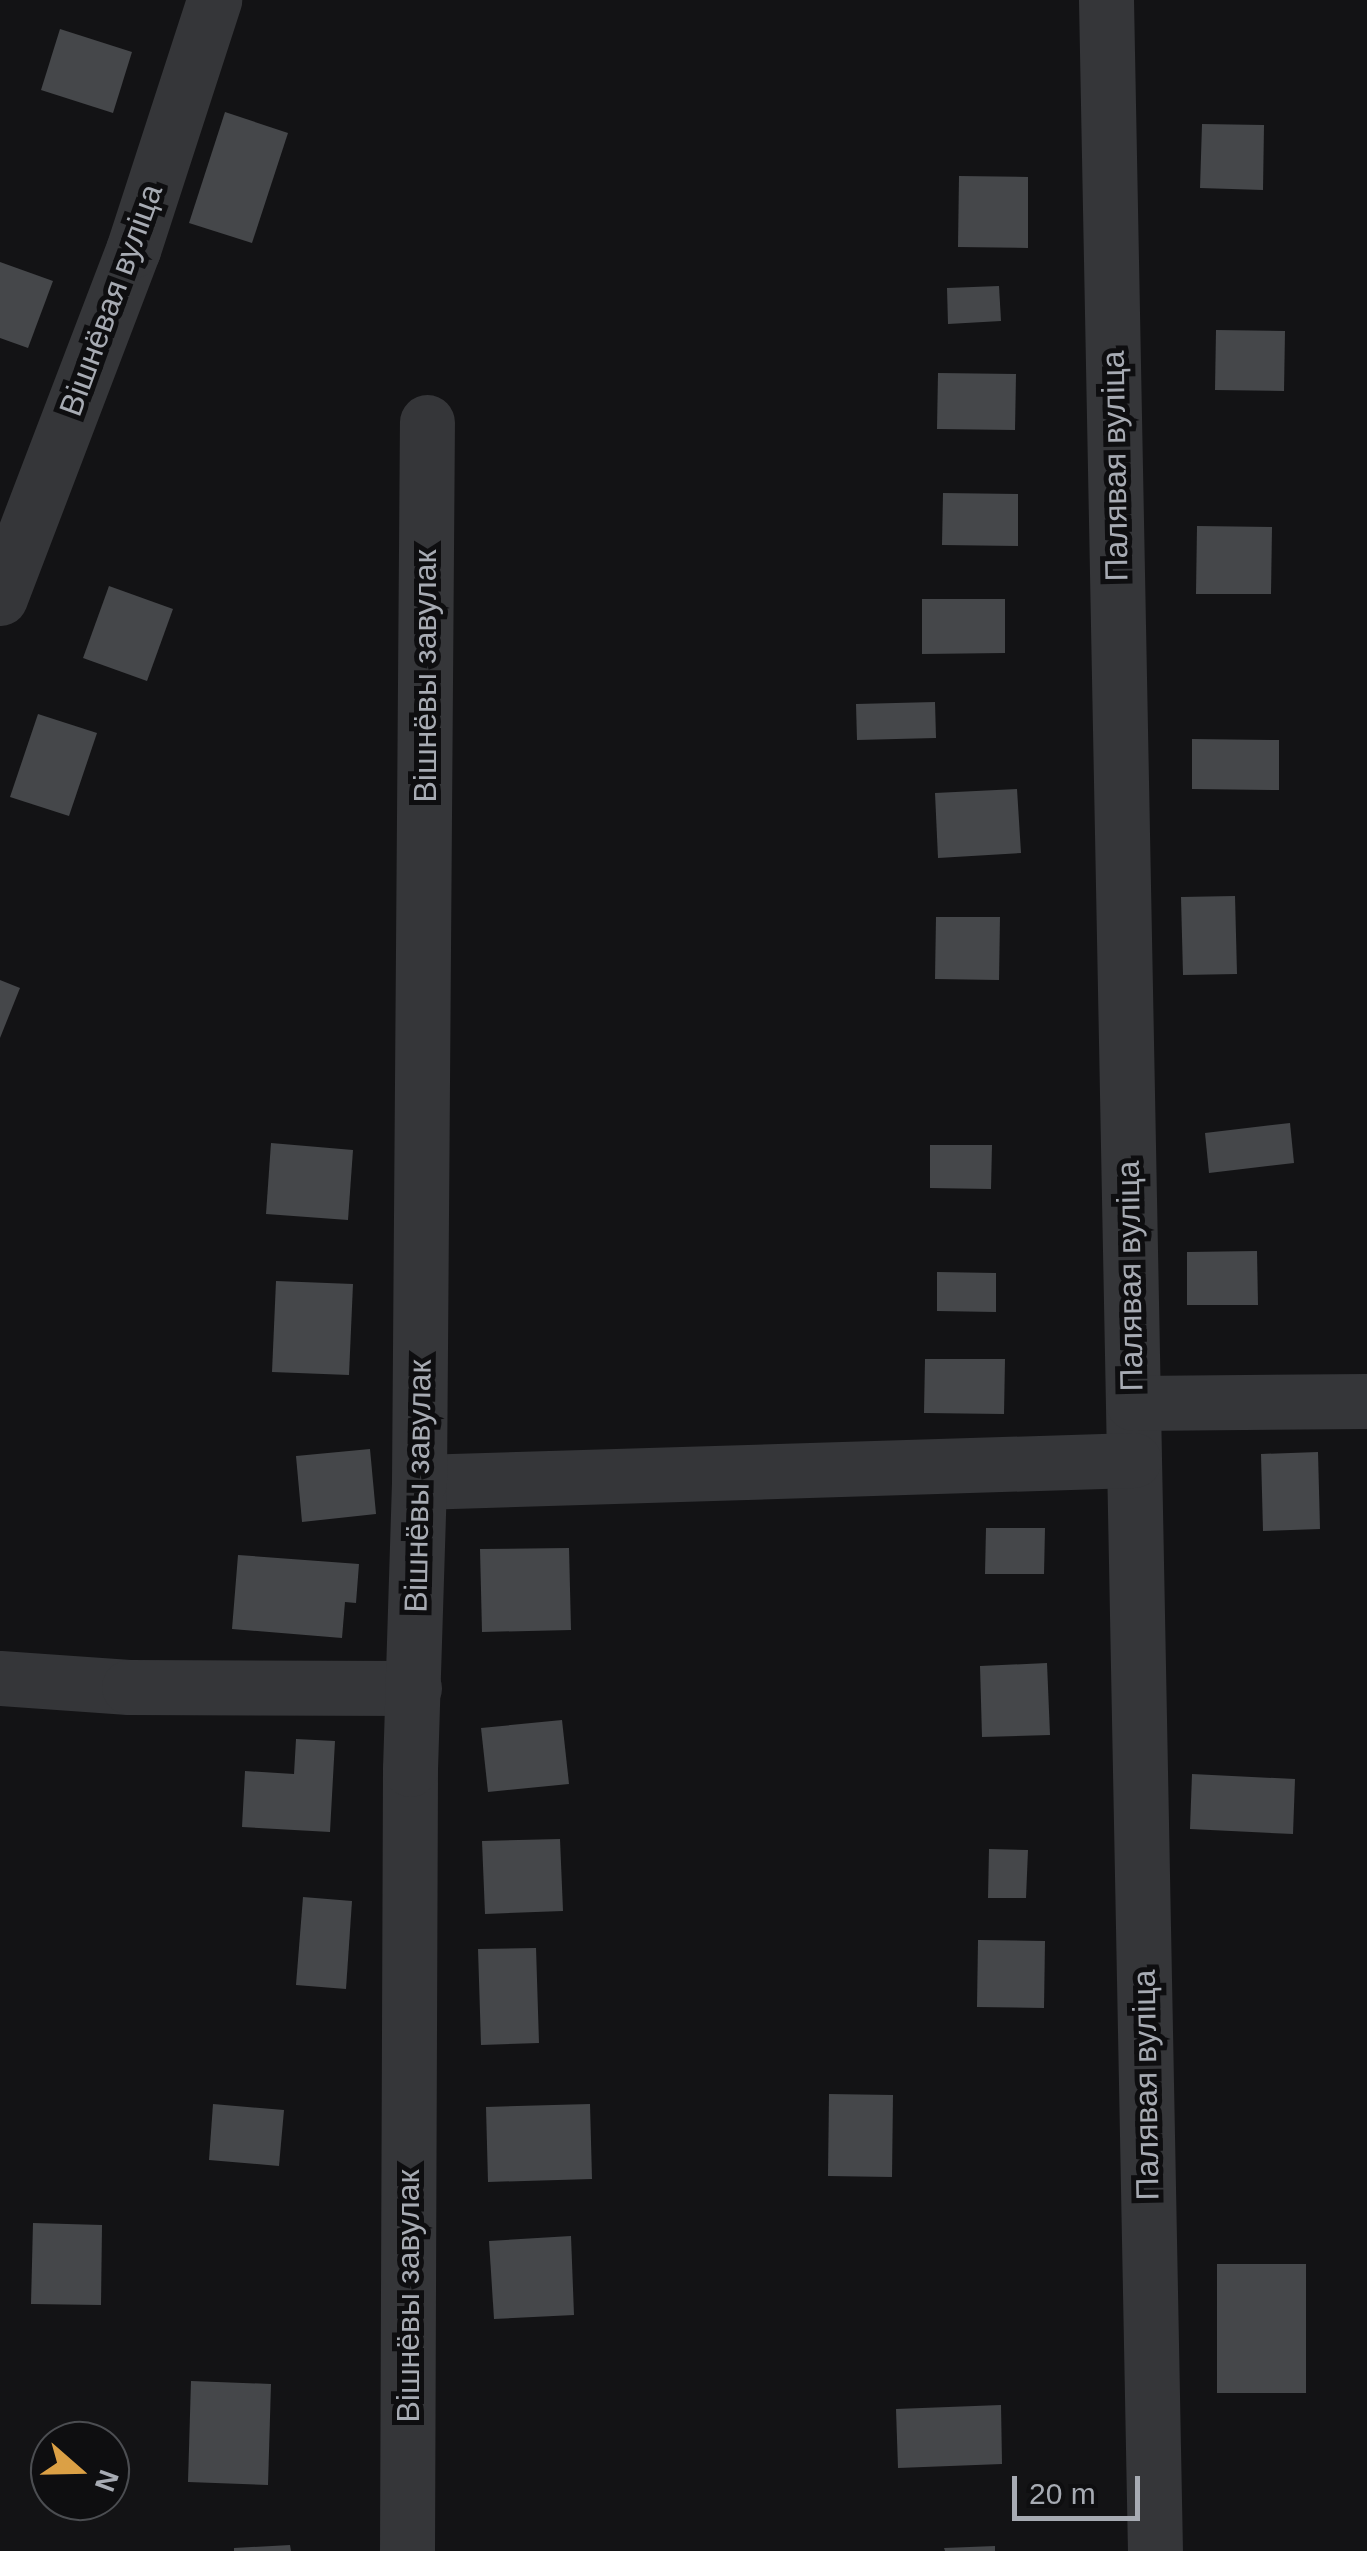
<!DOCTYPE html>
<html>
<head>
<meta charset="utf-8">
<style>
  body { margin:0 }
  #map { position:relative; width:1367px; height:2551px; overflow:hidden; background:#131315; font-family:Helvetica,sans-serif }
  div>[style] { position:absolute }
  .building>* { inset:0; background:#45474a }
  .minor>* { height:55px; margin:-27.5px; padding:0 27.5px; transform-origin:27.5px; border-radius:27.5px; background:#353639 }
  span { translate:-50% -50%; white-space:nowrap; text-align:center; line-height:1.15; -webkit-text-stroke:10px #0e0e10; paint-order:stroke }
  .street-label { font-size:32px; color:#a7abb3 }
  .north { position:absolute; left:30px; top:2421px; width:100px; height:100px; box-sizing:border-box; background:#0e0e10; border:2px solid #4b4d51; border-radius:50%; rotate:110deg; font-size:28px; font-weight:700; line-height:40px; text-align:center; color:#a7abb3 }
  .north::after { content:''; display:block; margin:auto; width:35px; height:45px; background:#dba045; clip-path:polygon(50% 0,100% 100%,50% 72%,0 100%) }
  .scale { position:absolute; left:1012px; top:2476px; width:128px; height:45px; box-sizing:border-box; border:5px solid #a7abb3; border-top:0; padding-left:12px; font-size:30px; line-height:35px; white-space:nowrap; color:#a7abb3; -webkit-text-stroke:8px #0e0e10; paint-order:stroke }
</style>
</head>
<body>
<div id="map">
  <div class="building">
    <div style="clip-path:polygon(60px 29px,132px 52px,113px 113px,41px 90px)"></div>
    <div style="clip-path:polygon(225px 112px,288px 133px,252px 243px,189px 223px)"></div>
    <div style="clip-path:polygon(1202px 124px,1264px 125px,1263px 190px,1200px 188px)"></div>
    <div style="clip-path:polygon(959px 176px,1028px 177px,1028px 248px,958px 247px)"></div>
    <div style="clip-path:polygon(0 262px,53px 281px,28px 348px,0 338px)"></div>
    <div style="clip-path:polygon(999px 286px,1001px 321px,948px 324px,947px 288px)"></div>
    <div style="clip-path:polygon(1216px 330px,1285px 331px,1284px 391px,1215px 390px)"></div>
    <div style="clip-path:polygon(938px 373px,1016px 374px,1015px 430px,937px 429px)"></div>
    <div style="clip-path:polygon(943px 493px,1018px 494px,1018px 546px,942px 545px)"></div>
    <div style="clip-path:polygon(1197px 526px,1272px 527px,1271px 594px,1196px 594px)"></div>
    <div style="clip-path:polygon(109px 586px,173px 609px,147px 681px,83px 658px)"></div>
    <div style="clip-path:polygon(922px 599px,1005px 599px,1005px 653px,922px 654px)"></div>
    <div style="clip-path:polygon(935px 702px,936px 738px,857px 740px,856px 704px)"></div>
    <div style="clip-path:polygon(38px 714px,97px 733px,69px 816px,10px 797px)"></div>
    <div style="clip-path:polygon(1192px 739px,1279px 740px,1279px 790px,1192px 789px)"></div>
    <div style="clip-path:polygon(1017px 789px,1021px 853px,938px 858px,935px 793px)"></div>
    <div style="clip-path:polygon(1235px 896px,1237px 974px,1183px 975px,1181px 897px)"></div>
    <div style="clip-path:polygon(936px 917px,1000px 917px,999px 980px,935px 979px)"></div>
    <div style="clip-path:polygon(0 980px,20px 988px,0 1038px)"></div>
    <div style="clip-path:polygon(1290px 1123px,1294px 1163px,1209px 1173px,1205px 1133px)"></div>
    <div style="clip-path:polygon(271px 1143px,353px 1150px,348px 1220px,266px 1214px)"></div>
    <div style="clip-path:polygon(930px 1145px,992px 1145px,991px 1189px,930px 1188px)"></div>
    <div style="clip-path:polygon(1257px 1251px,1258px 1305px,1187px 1305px,1187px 1252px)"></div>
    <div style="clip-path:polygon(937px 1272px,996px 1273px,996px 1312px,937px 1311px)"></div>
    <div style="clip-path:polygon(276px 1281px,353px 1284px,349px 1375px,272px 1372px)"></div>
    <div style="clip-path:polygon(925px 1359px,1005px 1359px,1004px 1414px,924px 1413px)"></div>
    <div style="clip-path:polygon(370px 1449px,376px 1514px,302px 1522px,296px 1456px)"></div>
    <div style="clip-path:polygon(1318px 1452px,1320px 1529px,1263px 1531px,1261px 1454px)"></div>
    <div style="clip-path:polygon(986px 1528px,1045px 1528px,1044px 1574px,985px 1574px)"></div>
    <div style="clip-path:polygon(569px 1548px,571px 1630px,482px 1632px,480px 1549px)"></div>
    <div style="clip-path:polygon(238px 1555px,359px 1564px,356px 1603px,345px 1602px,342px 1638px,232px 1629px)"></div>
    <div style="clip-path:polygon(1047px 1663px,1050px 1735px,982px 1737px,980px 1666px)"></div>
    <div style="clip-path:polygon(562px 1720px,569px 1784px,488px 1792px,481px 1728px)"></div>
    <div style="clip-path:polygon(296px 1739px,335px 1741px,330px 1832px,242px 1827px,245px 1771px,294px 1774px)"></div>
    <div style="clip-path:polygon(1192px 1774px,1295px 1779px,1293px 1834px,1190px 1829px)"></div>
    <div style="clip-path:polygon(560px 1839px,563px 1911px,485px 1914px,482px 1841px)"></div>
    <div style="clip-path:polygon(989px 1849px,1028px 1850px,1026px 1898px,988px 1898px)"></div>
    <div style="clip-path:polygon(303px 1897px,352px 1901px,346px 1989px,296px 1985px)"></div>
    <div style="clip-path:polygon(978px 1940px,1045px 1941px,1044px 2008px,977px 2007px)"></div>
    <div style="clip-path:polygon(536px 1948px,539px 2043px,481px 2045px,478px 1949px)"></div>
    <div style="clip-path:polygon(829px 2094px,893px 2095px,892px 2177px,828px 2176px)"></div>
    <div style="clip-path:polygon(213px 2104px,284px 2110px,279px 2166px,209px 2160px)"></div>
    <div style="clip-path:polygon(590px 2104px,592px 2179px,488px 2182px,486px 2107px)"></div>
    <div style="clip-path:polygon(33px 2223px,102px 2225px,101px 2305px,31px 2304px)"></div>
    <div style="clip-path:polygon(571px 2236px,574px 2315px,494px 2319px,489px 2241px)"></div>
    <div style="clip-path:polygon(1217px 2264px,1306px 2264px,1306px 2393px,1217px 2393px)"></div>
    <div style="clip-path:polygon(191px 2381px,271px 2384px,268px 2485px,188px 2482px)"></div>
    <div style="clip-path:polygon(1001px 2405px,1002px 2464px,898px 2468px,896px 2409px)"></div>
    <div style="clip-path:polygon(290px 2545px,291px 2551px,234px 2551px,234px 2548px)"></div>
    <div style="clip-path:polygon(995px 2546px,995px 2551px,945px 2551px,944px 2548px)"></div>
  </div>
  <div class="minor">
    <div style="left:1106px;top:0;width:2551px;rotate:88.9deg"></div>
    <div style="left:0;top:598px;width:373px;rotate:-69.1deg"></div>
    <div style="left:133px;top:250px;width:263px;rotate:-72deg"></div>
    <div style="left:1133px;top:1403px;width:234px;rotate:-0.5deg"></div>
    <div style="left:419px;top:1482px;width:715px;rotate:-1.76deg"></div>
    <div style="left:0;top:1678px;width:129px;rotate:4deg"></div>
    <div style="left:129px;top:1687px;width:285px;rotate:0.2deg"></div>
    <div style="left:407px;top:2551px;width:782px;rotate:-89.78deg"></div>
    <div style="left:410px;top:1769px;width:287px;rotate:-88.2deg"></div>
    <div style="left:419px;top:1482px;width:1060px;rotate:-89.57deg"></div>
  </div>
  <div class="street-label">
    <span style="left:111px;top:300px;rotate:-70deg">Вішнёвая вуліца</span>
    <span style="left:1115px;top:466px;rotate:-91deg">Палявая вуліца</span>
    <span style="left:425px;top:676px;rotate:-90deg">Вішнёвы завулак</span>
    <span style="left:1130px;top:1276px;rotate:-91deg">Палявая вуліца</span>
    <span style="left:418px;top:1486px;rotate:-89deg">Вішнёвы завулак</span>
    <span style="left:1146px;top:2085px;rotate:-91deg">Палявая вуліца</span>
    <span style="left:408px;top:2296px;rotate:-90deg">Вішнёвы завулак</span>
  </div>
  <div class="north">N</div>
  <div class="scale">20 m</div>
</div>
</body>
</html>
